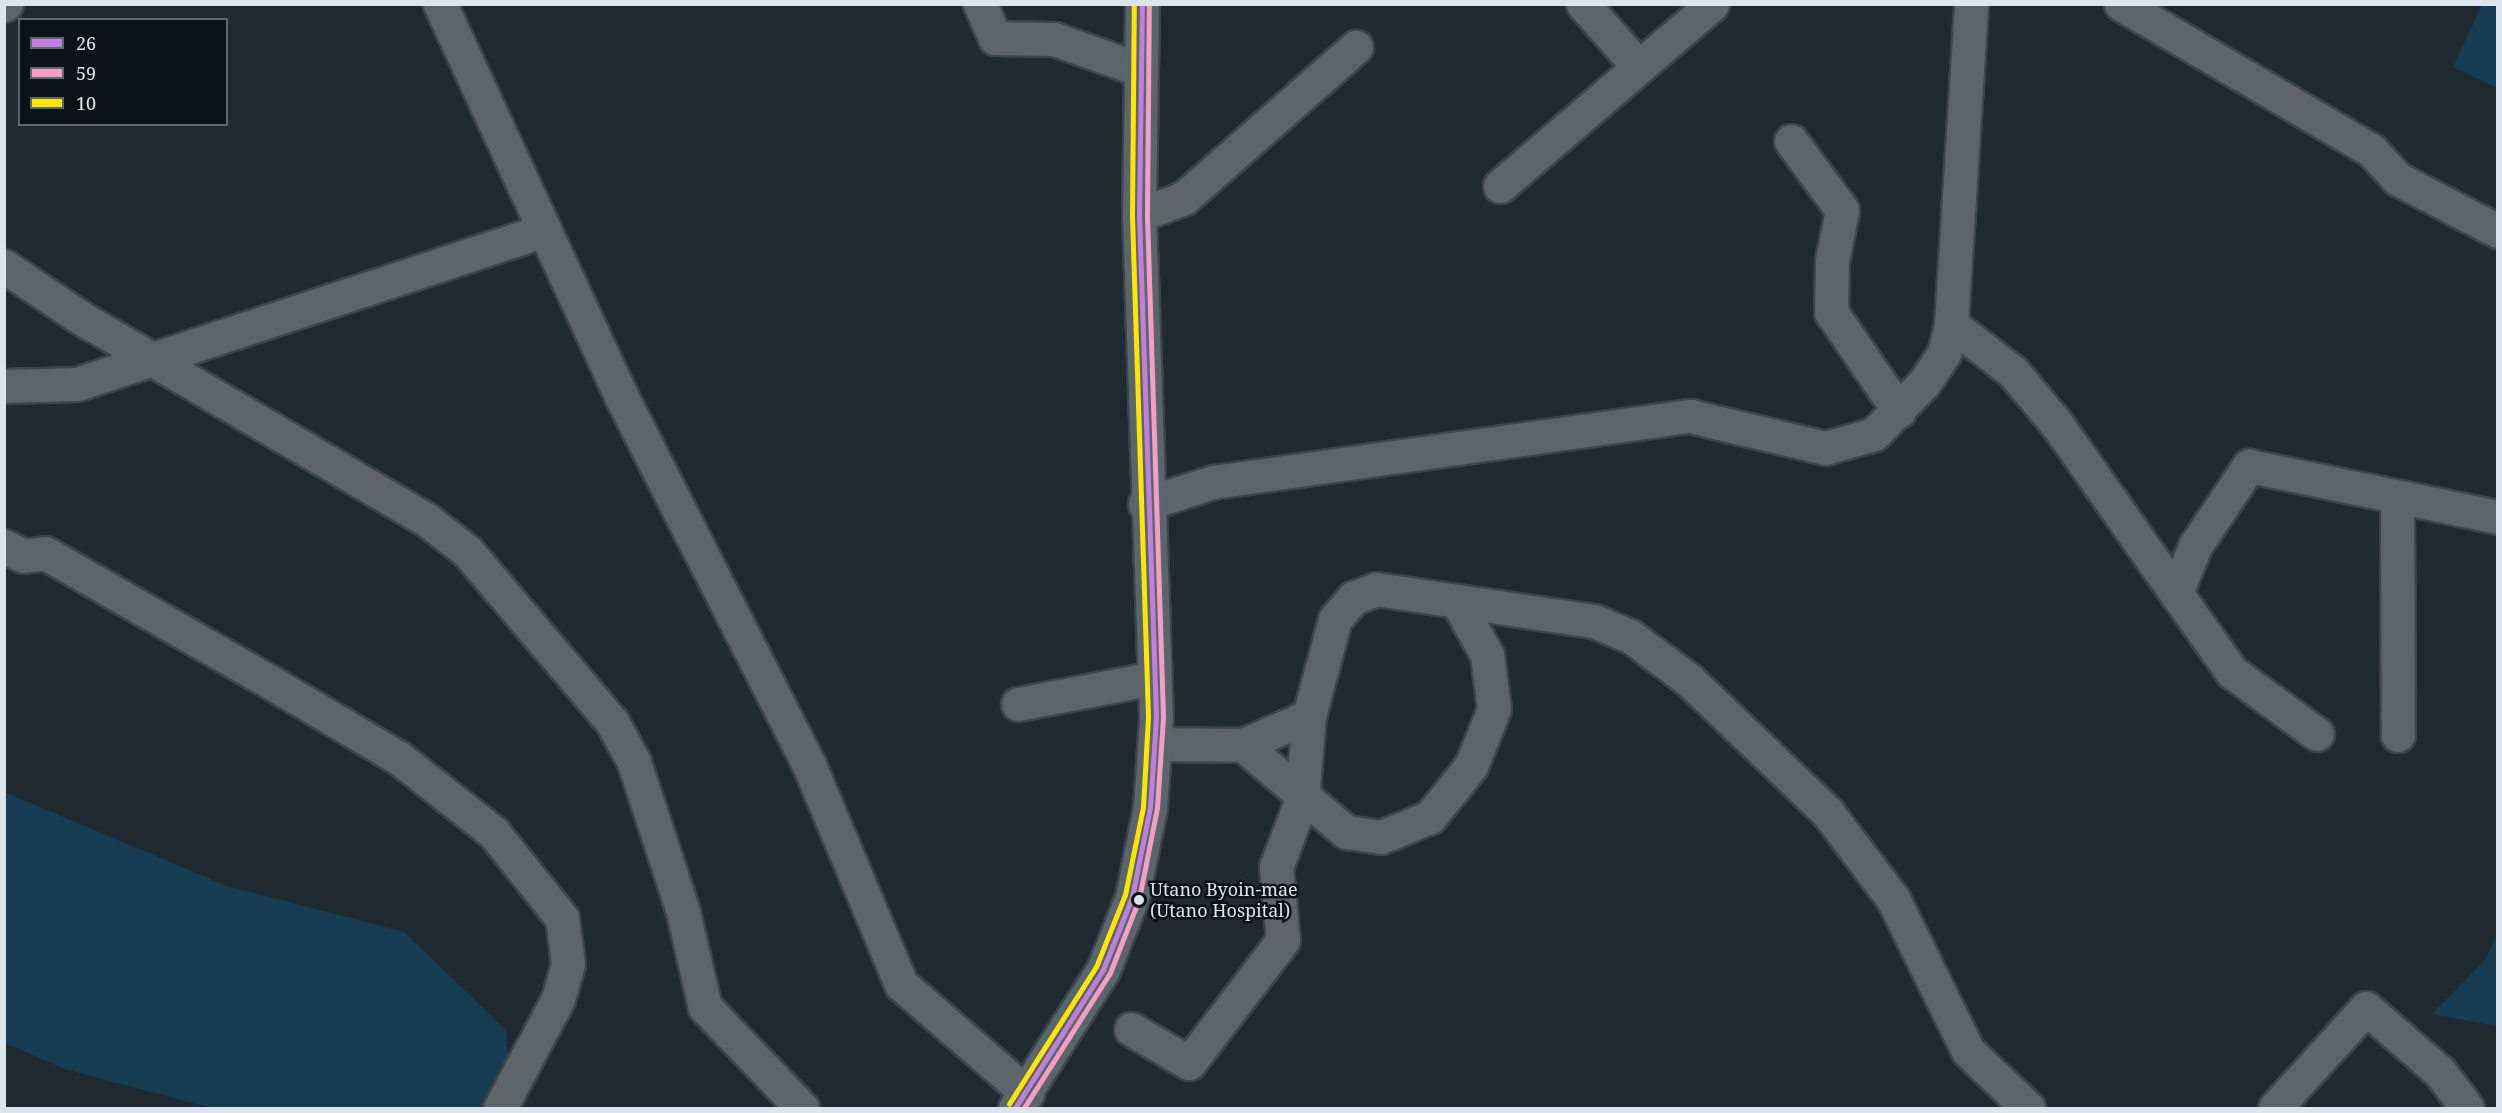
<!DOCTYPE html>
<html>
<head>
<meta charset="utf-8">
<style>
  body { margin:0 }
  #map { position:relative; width:2502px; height:1113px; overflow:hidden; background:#202a31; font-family:"Noto Serif",serif }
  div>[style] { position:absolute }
  .green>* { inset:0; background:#173d54 }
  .roads { filter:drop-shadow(2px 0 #3d454b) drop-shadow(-2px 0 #3d454b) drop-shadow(0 2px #3d454b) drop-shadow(0 -2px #3d454b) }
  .minor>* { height:33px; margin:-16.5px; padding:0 16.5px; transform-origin:16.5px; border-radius:16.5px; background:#5c6469 }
  .major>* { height:33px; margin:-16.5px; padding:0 16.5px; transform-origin:16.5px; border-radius:16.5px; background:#5b666c }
  .bus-1>* { height:4.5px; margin:-2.25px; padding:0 2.25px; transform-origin:2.25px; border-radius:2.25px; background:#c07fdc }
  .bus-2>* { height:4.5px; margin:-2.25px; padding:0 2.25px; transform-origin:2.25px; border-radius:2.25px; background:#f19ec2 }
  .bus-3>* { height:4.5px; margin:-2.25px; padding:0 2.25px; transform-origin:2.25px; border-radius:2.25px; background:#ffe500 }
  .dots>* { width:16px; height:16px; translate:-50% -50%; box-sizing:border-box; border:3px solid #0b1318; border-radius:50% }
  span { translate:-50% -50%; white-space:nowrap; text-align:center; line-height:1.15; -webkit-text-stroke:5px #0b1318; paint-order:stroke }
  .bus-label { font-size:18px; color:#dbe5ed }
  .left { translate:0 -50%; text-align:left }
  .frame { position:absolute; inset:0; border:6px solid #dbe5ed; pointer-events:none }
  .legend { position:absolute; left:18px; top:18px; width:210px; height:108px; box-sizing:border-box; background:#0b1318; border:2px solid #5e676d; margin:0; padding:8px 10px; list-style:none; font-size:18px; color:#dbe5ed }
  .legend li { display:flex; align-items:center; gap:12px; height:30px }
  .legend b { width:30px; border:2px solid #5e676d }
</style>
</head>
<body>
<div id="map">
  <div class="green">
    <div style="clip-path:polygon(2482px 5px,2497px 5px,2497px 88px,2453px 67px)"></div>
    <div style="clip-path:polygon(4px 792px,227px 886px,404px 932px,506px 1030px,510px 1108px,212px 1108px,65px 1069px,5px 1043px)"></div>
    <div style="clip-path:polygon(2497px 933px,2497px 1026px,2432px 1014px,2485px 960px)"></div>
  </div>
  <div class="roads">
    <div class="minor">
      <div style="left:440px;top:4px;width:432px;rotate:65.2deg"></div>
      <div style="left:621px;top:396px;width:414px;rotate:63deg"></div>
      <div style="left:809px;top:765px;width:238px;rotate:67.2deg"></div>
      <div style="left:901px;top:984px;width:167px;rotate:40.9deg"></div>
      <div style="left:980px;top:4px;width:37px;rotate:66deg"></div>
      <div style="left:995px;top:38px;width:59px;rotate:1deg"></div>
      <div style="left:1054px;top:39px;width:90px;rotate:19.4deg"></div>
      <div style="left:1583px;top:4px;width:84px;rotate:48.4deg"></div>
      <div style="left:2121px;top:4px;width:290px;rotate:30.3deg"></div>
      <div style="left:2371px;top:150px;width:40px;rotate:47deg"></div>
      <div style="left:2398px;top:179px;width:113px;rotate:27.5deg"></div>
      <div style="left:4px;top:5px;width:2px;rotate:-27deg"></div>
      <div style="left:1791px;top:141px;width:86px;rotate:53.5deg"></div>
      <div style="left:1842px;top:210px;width:52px;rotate:101.1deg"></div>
      <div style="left:1832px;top:261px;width:51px;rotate:91.1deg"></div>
      <div style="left:1831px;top:312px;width:120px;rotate:55.5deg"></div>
      <div style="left:1500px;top:186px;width:279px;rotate:-40.6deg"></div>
      <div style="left:1139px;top:215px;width:48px;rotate:-20.7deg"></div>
      <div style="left:1184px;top:198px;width:229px;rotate:-41.3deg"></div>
      <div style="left:4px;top:266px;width:89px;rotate:34deg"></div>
      <div style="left:78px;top:316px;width:404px;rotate:30.3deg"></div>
      <div style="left:427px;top:520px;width:51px;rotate:37.8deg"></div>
      <div style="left:467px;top:551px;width:224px;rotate:49.7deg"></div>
      <div style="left:612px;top:722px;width:46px;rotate:61.2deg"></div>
      <div style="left:634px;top:762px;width:158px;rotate:71.9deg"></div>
      <div style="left:683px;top:912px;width:98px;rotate:77deg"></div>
      <div style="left:705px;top:1007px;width:140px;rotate:46.2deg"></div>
      <div style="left:1951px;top:324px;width:78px;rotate:37.7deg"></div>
      <div style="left:2013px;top:372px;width:67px;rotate:49.9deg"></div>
      <div style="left:2056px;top:423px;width:208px;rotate:54.8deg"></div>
      <div style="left:2176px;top:593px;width:51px;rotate:-68deg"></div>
      <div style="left:2195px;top:546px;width:97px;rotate:-56deg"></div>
      <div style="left:2249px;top:466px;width:254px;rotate:11.6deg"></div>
      <div style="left:4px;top:386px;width:73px;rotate:-1.6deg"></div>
      <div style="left:77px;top:384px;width:489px;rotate:-18.2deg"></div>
      <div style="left:2397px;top:497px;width:238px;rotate:89.8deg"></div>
      <div style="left:1145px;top:504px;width:71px;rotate:-17.9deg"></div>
      <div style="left:1213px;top:482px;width:482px;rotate:-7.9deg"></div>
      <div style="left:1690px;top:416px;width:139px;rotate:13.3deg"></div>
      <div style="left:1825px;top:448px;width:51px;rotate:-15.9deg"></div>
      <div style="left:1874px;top:434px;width:71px;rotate:-45.6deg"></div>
      <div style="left:1924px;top:383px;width:36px;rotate:-56deg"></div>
      <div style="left:1944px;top:353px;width:30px;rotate:-76deg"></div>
      <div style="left:1951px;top:324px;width:321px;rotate:-86.4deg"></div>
      <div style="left:4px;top:546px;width:22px;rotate:27deg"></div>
      <div style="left:24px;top:556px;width:21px;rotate:-8deg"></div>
      <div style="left:45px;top:553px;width:259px;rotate:29.8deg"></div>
      <div style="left:270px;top:682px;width:150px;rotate:30.5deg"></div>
      <div style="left:399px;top:758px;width:120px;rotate:38.2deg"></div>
      <div style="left:493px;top:832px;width:110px;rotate:51.3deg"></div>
      <div style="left:562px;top:918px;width:46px;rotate:82.6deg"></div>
      <div style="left:568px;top:964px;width:36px;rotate:106deg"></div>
      <div style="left:558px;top:999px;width:123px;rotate:118deg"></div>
      <div style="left:2176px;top:593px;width:97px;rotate:54.7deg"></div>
      <div style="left:2232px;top:672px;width:105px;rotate:36.1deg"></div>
      <div style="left:1018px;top:704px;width:138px;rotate:-10.8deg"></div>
      <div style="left:1155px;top:744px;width:88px;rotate:0.7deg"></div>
      <div style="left:1243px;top:745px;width:72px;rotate:-23.7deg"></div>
      <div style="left:1243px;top:745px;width:135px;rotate:40.2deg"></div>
      <div style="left:1346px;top:832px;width:35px;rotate:8deg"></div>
      <div style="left:1381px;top:837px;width:53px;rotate:-22.2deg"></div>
      <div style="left:1430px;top:817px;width:65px;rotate:-51.2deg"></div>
      <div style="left:1471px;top:766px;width:61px;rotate:-68deg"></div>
      <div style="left:1494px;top:709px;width:54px;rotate:-97.4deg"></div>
      <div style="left:1487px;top:655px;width:62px;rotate:-119.1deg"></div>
      <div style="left:1131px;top:1029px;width:67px;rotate:30.4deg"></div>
      <div style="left:1189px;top:1063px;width:155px;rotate:-52.6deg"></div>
      <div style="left:1283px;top:940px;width:73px;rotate:-95.5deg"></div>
      <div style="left:1276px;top:867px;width:73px;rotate:-69.1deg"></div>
      <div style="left:1302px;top:799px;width:83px;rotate:-85.2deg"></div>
      <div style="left:1309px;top:716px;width:100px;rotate:-75deg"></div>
      <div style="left:1335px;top:619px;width:28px;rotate:-49deg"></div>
      <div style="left:1353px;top:598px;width:25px;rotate:-21deg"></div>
      <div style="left:1376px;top:589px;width:220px;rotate:8.4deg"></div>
      <div style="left:1594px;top:621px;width:39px;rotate:23deg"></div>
      <div style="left:1630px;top:636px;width:74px;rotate:36.7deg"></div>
      <div style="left:1689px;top:680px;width:192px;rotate:43.7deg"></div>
      <div style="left:1828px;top:813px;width:108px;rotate:52.9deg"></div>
      <div style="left:1893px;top:899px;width:169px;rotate:63.7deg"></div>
      <div style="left:1968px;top:1051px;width:83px;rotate:43.5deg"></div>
      <div style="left:2275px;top:1108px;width:135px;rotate:-47.7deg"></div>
      <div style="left:2366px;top:1008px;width:98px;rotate:40.9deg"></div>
      <div style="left:2440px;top:1072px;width:45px;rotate:53.1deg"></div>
    </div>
    <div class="major">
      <div style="left:1015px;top:1108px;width:164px;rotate:-57.5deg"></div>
      <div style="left:1103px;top:970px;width:79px;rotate:-68.3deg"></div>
      <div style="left:1132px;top:897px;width:91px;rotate:-78.6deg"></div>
      <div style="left:1150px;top:808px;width:91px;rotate:-86.2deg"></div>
      <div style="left:1156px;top:717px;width:502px;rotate:-91.94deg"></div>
      <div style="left:1139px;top:215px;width:211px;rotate:-89.2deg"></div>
    </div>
  </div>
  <div class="bus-1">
    <div style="left:1015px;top:1108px;width:164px;rotate:-57.5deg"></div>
    <div style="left:1103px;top:970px;width:79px;rotate:-68.3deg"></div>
    <div style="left:1132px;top:897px;width:91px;rotate:-78.6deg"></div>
    <div style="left:1150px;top:808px;width:91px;rotate:-86.2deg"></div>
    <div style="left:1156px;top:717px;width:502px;rotate:-91.94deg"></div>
    <div style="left:1139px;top:215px;width:211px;rotate:-89.2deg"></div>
  </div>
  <div class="bus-2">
    <div style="left:1024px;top:1108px;width:160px;rotate:-57.5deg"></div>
    <div style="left:1110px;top:973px;width:79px;rotate:-68.6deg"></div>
    <div style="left:1139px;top:899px;width:93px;rotate:-78.8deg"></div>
    <div style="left:1157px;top:808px;width:91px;rotate:-86.2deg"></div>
    <div style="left:1163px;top:717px;width:502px;rotate:-91.83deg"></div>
    <div style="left:1147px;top:215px;width:211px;rotate:-89.5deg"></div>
  </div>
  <div class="bus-3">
    <div style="left:1009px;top:1104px;width:162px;rotate:-57.6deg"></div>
    <div style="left:1096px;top:967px;width:78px;rotate:-68.1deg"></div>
    <div style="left:1125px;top:895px;width:90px;rotate:-78.4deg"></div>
    <div style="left:1143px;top:807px;width:90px;rotate:-86.8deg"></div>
    <div style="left:1148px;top:717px;width:502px;rotate:-91.83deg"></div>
    <div style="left:1132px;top:215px;width:211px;rotate:-89.5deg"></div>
  </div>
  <div class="dots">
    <div style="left:1139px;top:900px;background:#dbe5ed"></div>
  </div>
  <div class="bus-label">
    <span class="left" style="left:1150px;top:900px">Utano Byoin-mae<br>(Utano Hospital)</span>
  </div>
  <div class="frame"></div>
  <ul class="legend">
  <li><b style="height:8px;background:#c07fdc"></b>26</li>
  <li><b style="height:8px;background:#f19ec2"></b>59</li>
  <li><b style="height:8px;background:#ffe500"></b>10</li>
  </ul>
</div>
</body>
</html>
